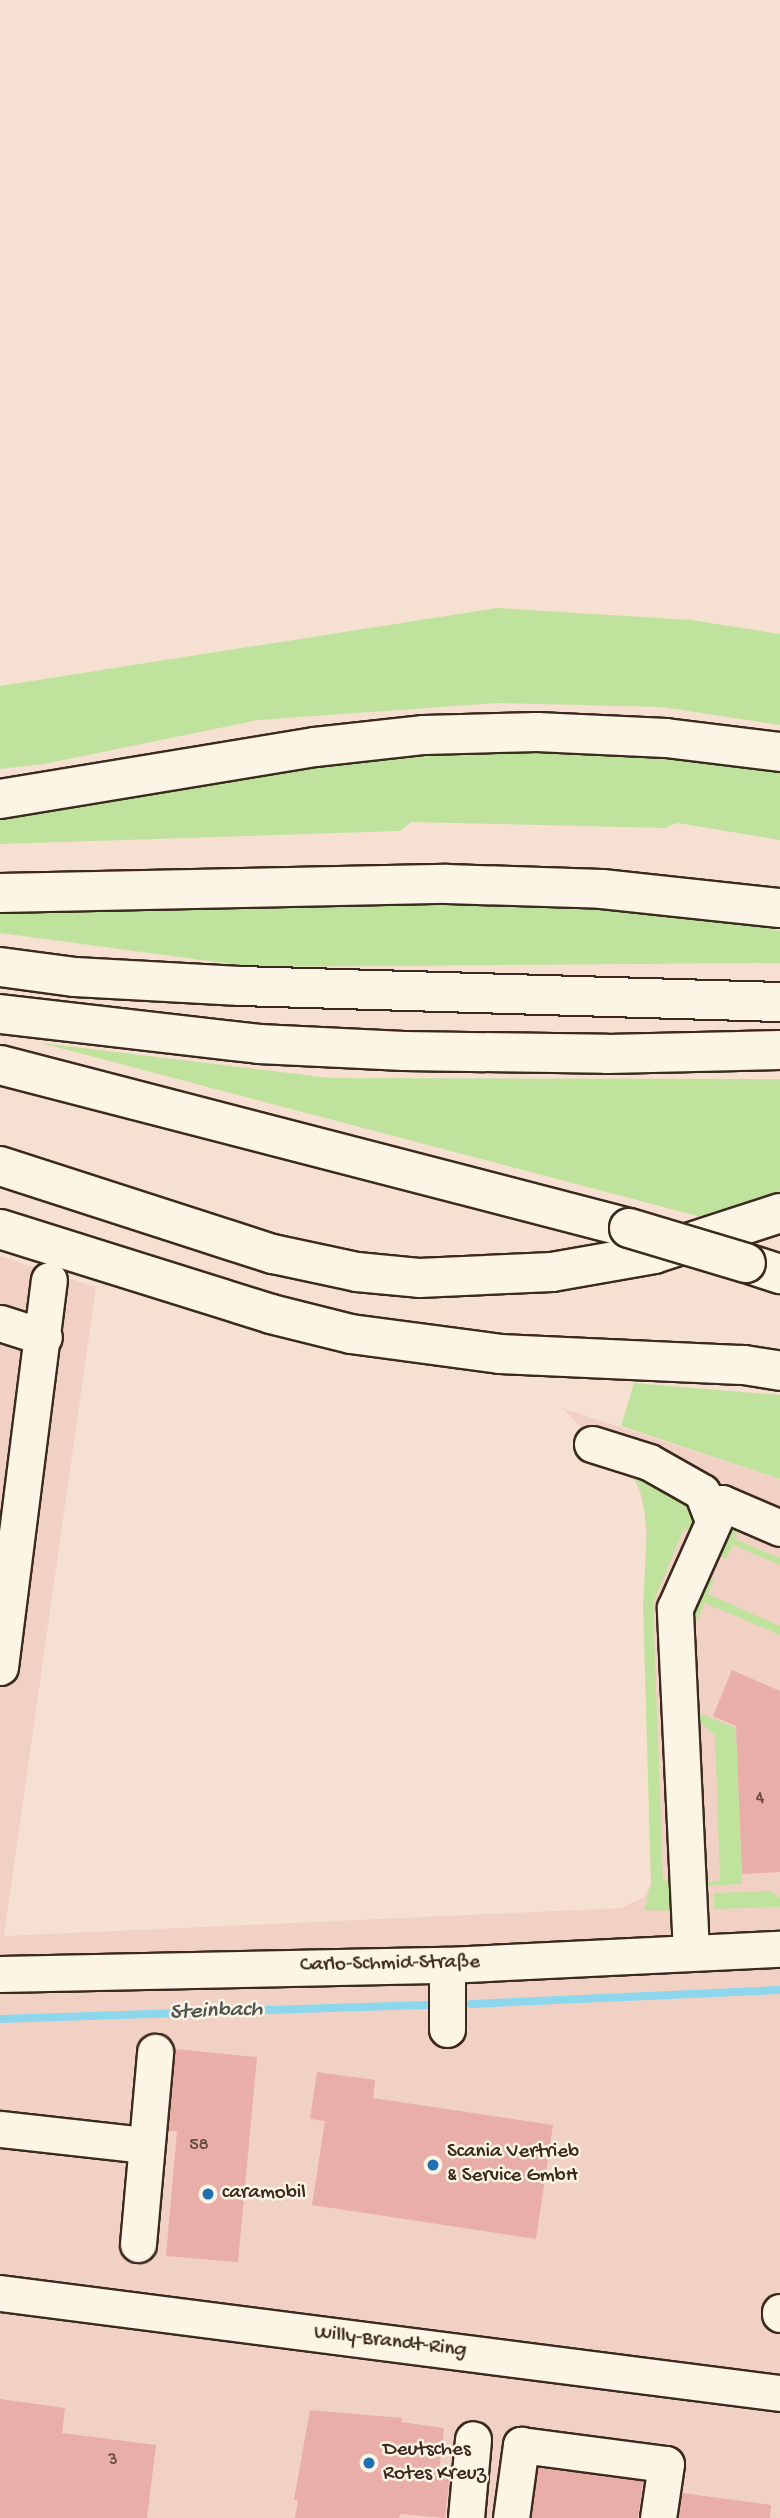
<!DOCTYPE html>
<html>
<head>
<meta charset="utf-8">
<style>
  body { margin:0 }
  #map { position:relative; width:780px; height:2518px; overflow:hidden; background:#f6e0d2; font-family:"Gochi Hand",sans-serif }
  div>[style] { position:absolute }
  .built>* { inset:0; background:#f2d1c5 }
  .green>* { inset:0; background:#bfe39d }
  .stream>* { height:8px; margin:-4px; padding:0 4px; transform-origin:4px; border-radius:4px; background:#8cd7ed }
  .building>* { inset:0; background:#e9aea7 }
  .roads { filter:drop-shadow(2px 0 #3b2a1e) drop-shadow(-2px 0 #3b2a1e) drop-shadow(0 2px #3b2a1e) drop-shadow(0 -2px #3b2a1e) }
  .minor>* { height:35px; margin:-17.5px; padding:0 17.5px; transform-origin:17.5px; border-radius:17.5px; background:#fcf5e5 }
  .highway>* { height:38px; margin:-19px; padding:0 19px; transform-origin:19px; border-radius:19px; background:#fcf5e5 }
  .bridges { filter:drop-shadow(2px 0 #3b2a1e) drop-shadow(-2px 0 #3b2a1e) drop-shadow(0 2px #3b2a1e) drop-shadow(0 -2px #3b2a1e) }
  .highway-bridge>* { height:38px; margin:-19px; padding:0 19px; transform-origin:19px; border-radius:19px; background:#fcf5e5 }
  .dots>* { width:19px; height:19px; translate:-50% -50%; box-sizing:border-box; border:4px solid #fcf5e5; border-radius:50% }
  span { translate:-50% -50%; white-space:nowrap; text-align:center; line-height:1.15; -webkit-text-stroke:5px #fcf5e5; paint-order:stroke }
  .number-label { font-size:18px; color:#664b40 }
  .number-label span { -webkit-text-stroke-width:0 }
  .street-label { font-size:21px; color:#3b2a1e }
  .poi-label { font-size:21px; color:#3b2a1e }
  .left { translate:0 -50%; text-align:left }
  .water-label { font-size:23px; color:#4f5552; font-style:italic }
</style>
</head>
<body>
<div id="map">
  <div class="built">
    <div style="clip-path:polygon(0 1256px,96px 1287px,4px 1936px,622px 1908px,644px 1897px,651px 1884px,645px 1510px,635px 1480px,607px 1468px,584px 1449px,580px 1426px,562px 1408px,780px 1479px,780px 2518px,0 2518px)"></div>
  </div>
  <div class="green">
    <div style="clip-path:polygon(497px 608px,691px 620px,780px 634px,780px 725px,662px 707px,498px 703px,258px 720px,44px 764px,0 769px,0 686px)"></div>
    <div style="clip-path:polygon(536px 744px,780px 765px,780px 840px,677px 823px,664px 828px,411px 822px,400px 831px,0 844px,0 810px,297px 761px)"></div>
    <div style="clip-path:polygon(401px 901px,643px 910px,771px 929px,780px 931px,780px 963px,254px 967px,0 933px,0 908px)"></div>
    <div style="clip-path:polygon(41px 1043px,330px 1078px,780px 1079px,780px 1199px,724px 1223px)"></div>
    <div style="clip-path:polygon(634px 1383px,780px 1395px,780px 1479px,621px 1426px)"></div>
    <div style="clip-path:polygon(626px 1464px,691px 1495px,698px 1533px,684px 1528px,653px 1603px,663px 1880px,679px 1881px,680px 1911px,644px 1910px,651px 1884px,643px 1603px,647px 1529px,641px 1491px,635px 1480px,623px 1473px)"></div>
    <div style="clip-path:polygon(729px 1524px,741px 1524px,735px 1539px,780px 1558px,780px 1565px,733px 1545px,726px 1559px,718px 1555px)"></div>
    <div style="clip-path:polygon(707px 1578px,714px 1580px,708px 1594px,780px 1626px,780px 1635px,705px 1603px,698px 1619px,694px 1617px)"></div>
    <div style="clip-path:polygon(699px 1713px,736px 1728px,742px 1884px,706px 1886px,705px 1882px,720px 1881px,715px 1735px,699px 1721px)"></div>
    <div style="clip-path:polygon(772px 1891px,780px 1898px,780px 1907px,714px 1909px,714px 1893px)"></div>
  </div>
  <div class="stream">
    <div style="left:471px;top:2004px;width:309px;rotate:-2.6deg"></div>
    <div style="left:0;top:2019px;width:433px;rotate:-1.9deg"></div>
  </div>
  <div class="building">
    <div style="clip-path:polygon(732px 1670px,780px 1691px,780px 1872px,742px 1874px,736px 1726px,713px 1716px)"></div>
    <div style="clip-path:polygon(174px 2049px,257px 2057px,238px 2262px,166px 2256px,177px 2131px,168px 2131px)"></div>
    <div style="clip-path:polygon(317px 2072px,375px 2080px,373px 2098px,553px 2125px,536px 2239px,312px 2205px,325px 2121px,310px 2119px)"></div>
    <div style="clip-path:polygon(0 2399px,65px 2408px,62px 2433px,156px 2445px,147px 2518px,0 2518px)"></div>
    <div style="clip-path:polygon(310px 2410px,402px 2418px,401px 2422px,444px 2428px,439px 2472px,450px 2473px,445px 2518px,400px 2514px,399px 2518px,295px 2518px,298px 2501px,294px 2500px)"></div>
    <div style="clip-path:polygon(538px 2468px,643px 2481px,638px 2518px,531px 2518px)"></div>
    <div style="clip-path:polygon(682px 2493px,771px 2505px,770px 2518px,678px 2518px)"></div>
  </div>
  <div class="roads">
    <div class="minor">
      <div style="left:0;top:1323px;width:46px;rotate:17.7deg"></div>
      <div style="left:592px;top:1444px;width:60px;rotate:17.5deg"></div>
      <div style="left:649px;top:1462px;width:61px;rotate:29.5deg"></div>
      <div style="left:702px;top:1492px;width:30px;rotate:69deg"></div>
      <div style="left:0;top:1667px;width:390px;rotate:-82.8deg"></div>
      <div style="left:691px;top:1952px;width:344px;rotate:-92.7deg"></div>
      <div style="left:675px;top:1608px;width:115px;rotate:-65.9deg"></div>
      <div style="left:722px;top:1503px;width:63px;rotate:23.3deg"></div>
      <div style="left:447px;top:1965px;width:64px;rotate:90deg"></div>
      <div style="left:0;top:1974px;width:447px;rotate:-1.2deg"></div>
      <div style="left:447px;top:1965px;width:333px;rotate:-2.8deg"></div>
      <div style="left:0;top:2129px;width:147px;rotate:6.3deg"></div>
      <div style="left:138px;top:2244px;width:193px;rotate:-84.9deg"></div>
      <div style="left:0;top:2293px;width:786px;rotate:7.31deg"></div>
      <div style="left:780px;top:2312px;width:2px;rotate:90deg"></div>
      <div style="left:466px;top:2518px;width:79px;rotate:-84.9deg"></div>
      <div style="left:511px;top:2518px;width:74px;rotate:-82.2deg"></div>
      <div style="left:521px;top:2445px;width:146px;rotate:7.5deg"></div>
      <div style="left:666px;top:2464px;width:55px;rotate:98.4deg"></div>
    </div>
    <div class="highway">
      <div style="left:0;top:799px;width:319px;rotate:-9.4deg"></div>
      <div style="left:315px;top:747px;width:110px;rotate:-6.3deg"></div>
      <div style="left:424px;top:735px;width:113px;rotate:-1.5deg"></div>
      <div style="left:537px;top:732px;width:129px;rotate:2.7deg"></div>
      <div style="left:666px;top:738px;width:115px;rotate:7deg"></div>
      <div style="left:0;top:893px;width:447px;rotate:-1.2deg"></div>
      <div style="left:447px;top:884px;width:155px;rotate:1.8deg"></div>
      <div style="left:602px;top:889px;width:179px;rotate:6.1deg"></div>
      <div style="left:0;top:967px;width:76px;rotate:7.6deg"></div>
      <div style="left:75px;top:977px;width:165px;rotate:3.1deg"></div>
      <div style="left:240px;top:986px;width:540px;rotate:1.7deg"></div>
      <div style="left:0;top:1014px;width:261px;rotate:6.6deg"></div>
      <div style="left:259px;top:1044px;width:145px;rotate:2.8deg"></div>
      <div style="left:404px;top:1051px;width:203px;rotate:0.8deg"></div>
      <div style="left:607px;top:1054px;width:173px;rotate:-1.3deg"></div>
      <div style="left:0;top:1065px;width:650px;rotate:14.53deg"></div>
      <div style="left:0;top:1166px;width:287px;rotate:17.9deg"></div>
      <div style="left:273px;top:1254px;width:86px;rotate:12.1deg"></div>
      <div style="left:357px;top:1272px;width:62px;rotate:5.5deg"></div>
      <div style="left:419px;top:1278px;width:133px;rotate:-2.6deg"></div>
      <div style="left:552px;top:1272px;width:104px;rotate:-10deg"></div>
      <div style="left:654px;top:1254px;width:133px;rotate:-18deg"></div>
      <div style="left:0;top:1229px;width:284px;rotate:17.4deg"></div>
      <div style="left:271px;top:1314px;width:82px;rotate:14deg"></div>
      <div style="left:351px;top:1334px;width:150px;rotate:7.6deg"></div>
      <div style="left:500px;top:1354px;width:244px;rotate:2.6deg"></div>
      <div style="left:744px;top:1365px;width:36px;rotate:9deg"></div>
      <div style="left:746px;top:1263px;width:36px;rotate:18deg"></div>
    </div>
  </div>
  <div class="bridges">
    <div class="highway-bridge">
      <div style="left:629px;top:1228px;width:122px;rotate:16.7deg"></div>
    </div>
  </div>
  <div class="dots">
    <div style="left:433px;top:2165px;background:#1f6fb2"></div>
    <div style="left:208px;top:2194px;background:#1f6fb2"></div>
    <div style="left:369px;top:2463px;background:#1f6fb2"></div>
  </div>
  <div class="number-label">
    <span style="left:760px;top:1799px">4</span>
    <span style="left:199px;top:2146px">58</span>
    <span style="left:113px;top:2461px">3</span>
  </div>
  <div class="street-label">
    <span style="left:390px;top:1965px;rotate:-1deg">Carlo-Schmid-Straße</span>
    <span style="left:390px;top:2343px;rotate:7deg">Willy-Brandt-Ring</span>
  </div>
  <div class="poi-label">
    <span class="left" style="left:447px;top:2165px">Scania Vertrieb<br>&amp; Service GmbH</span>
    <span class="left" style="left:222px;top:2194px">caramobil</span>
    <span class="left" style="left:383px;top:2463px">Deutsches<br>Rotes Kreuz</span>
  </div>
  <div class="water-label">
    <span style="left:216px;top:2012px;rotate:-2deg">Steinbach</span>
  </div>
</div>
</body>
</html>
